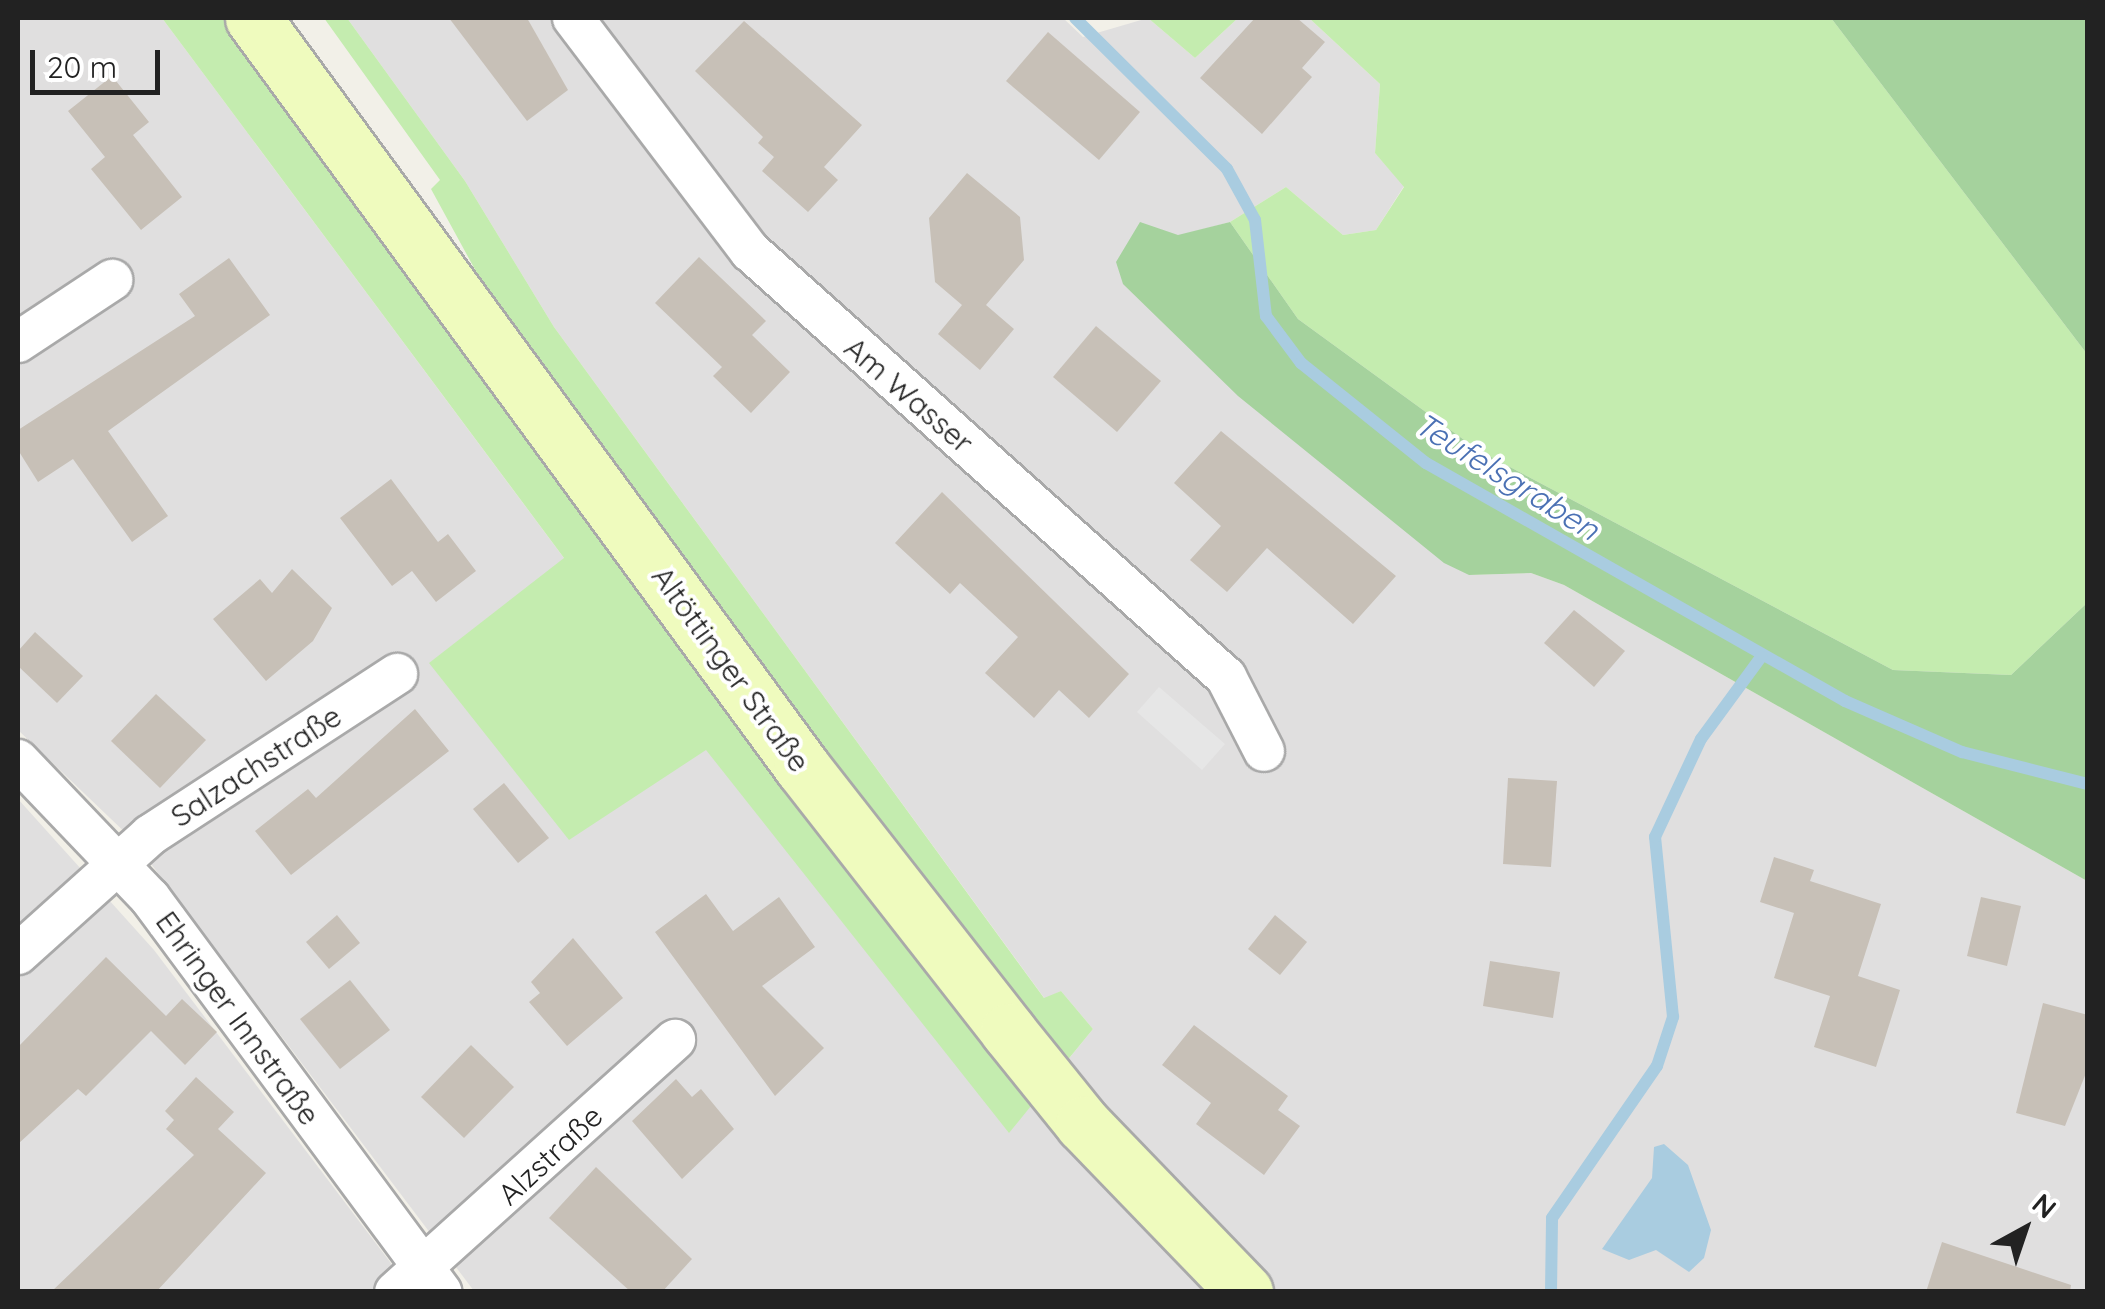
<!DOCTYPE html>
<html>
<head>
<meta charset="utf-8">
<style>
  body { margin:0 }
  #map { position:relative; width:2105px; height:1309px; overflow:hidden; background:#f2f0e8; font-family:Quicksand,sans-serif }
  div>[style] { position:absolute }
  .residential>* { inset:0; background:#e0dfdf }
  .grass>* { inset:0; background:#c4ecaf }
  .forest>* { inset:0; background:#a5d29d }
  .parking>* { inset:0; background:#e6e6e6 }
  .water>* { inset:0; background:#a9cce0 }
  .stream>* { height:12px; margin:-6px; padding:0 6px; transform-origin:6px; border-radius:6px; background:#a9cce0 }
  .building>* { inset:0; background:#c7c0b7 }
  .roads { filter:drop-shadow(2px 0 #a9a9a9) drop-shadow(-2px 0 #a9a9a9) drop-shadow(0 2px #a9a9a9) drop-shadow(0 -2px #a9a9a9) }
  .minor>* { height:40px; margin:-20px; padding:0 20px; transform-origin:20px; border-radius:20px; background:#fff }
  .secondary>* { height:55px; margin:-27.5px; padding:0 27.5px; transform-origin:27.5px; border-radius:27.5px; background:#effbbe }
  span { translate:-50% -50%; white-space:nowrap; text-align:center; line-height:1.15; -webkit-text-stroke:8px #fff; paint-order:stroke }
  .street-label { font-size:30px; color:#222 }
  .water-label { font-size:32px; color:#4b71b4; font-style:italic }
  .frame { position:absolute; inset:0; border:20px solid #222; pointer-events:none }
  .north { position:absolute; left:1975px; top:1179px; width:100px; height:100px; -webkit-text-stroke:8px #fff; paint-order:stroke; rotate:40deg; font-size:28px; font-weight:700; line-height:40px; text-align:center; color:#222 }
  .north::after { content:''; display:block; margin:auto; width:35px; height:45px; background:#222; clip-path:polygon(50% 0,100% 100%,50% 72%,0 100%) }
  .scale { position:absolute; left:30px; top:50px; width:130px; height:45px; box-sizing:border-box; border:5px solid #222; border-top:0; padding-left:12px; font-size:30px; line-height:35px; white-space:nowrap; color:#222; -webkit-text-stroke:8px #fff; paint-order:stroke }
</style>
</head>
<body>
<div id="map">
  <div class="residential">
    <div style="clip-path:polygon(18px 18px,162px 18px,706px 749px,1009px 1132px,1093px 1029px,1061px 991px,1045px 999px,554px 327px,465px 181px,347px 18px,1063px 18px,1083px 37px,1148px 18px,1195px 58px,1238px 18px,1309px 18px,1380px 84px,1375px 153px,1404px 186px,1376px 230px,1343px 235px,1286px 187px,1230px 222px,1178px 236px,1469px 575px,1531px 573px,1564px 585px,2087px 881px,2087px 1291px,474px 1291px,133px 840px,18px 730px)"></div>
    <div style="clip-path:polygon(18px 799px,154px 950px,412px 1291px,18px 1291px)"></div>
  </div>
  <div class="grass">
    <div style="clip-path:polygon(162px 18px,222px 18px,1031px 1106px,1009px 1133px,706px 750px,569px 840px,429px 663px,564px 558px)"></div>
    <div style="clip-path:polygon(324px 18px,347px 18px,465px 181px,554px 327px,1044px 998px,1061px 991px,1093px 1029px,1066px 1062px,864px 807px,484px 286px,431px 189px,440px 180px)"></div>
    <div style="clip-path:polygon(1148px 18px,1238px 18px,1195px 58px)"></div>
    <div style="clip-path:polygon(1309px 18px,1831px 18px,2087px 354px,2087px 603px,2011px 675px,1893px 670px,1478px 450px,1298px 319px,1230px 222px,1286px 187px,1343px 235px,1376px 230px,1404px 187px,1375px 153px,1380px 84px)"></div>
  </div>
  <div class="forest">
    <div style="clip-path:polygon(1831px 18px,2087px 18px,2087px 354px)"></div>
    <div style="clip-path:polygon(1140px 222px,1178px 235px,1230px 222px,1298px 319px,1478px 450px,1893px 670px,2011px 675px,2087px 603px,2087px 881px,1564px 585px,1531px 573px,1469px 575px,1444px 563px,1238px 396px,1123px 284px,1116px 262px)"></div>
  </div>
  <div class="parking">
    <div style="clip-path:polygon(1159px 687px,1225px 744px,1202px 770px,1137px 712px)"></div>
  </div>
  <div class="water">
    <div style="clip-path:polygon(1664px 1144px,1688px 1165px,1711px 1230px,1704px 1258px,1689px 1272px,1656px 1250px,1629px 1260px,1602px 1249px,1652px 1178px,1654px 1147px)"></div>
  </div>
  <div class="stream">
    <div style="left:1075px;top:18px;width:214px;rotate:44.8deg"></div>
    <div style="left:1227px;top:169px;width:58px;rotate:61.2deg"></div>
    <div style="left:1255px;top:220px;width:97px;rotate:83.5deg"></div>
    <div style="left:1266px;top:316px;width:59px;rotate:53.3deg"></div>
    <div style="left:1301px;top:363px;width:160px;rotate:38.7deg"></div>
    <div style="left:1426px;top:463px;width:482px;rotate:29.6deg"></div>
    <div style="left:1845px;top:701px;width:128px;rotate:23.6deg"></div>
    <div style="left:1962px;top:752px;width:130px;rotate:14.3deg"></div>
    <div style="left:1551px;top:1292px;width:74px;rotate:-89.2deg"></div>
    <div style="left:1552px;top:1218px;width:185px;rotate:-55.4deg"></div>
    <div style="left:1657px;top:1066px;width:52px;rotate:-71.9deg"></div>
    <div style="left:1673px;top:1017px;width:181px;rotate:-95.7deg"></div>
    <div style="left:1655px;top:837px;width:108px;rotate:-64.9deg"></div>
    <div style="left:1701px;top:739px;width:102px;rotate:-53.8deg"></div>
  </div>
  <div class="building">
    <div style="clip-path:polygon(449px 18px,527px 18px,568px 90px,527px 121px)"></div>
    <div style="clip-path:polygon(1255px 18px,1297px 18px,1325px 42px,1302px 68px,1312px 77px,1262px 134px,1200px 78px)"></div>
    <div style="clip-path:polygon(744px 21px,862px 125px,824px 167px,838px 180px,808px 212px,762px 171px,774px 157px,758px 143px,763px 137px,695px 71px)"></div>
    <div style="clip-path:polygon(1048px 32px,1140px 112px,1099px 160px,1006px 81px)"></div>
    <div style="clip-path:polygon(112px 76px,149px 122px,133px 135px,182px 197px,141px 230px,91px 169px,105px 157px,68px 111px)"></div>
    <div style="clip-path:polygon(967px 173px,1020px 217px,1024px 260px,986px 305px,1014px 329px,980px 370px,938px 334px,962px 305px,935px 282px,929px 218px)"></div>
    <div style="clip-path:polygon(699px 257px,766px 321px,752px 335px,790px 372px,751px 413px,713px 376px,722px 367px,655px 303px)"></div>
    <div style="clip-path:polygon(229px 258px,270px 315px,108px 431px,168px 516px,132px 542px,73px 459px,38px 482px,18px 450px,18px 430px,195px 316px,179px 294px)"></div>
    <div style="clip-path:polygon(1096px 326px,1161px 381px,1117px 432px,1053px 377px)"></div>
    <div style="clip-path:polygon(1221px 431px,1396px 576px,1353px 624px,1267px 548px,1227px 592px,1190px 560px,1221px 526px,1174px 483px)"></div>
    <div style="clip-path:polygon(391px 479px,438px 542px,448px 534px,476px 571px,436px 602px,412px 571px,392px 586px,340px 518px)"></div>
    <div style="clip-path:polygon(942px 492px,1129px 674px,1089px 718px,1059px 690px,1034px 718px,985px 673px,1018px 637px,960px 583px,950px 594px,895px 543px)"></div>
    <div style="clip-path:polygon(292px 569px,332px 608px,313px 641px,266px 681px,213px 619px,260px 579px,272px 593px)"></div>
    <div style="clip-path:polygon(1574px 610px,1625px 651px,1594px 687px,1544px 643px)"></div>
    <div style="clip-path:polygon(35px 632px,83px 676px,57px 703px,18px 666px,18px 651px)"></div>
    <div style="clip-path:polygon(156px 694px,206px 740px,160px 788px,111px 741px)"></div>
    <div style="clip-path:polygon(415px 709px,449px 751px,291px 875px,255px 831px,308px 789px,316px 798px)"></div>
    <div style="clip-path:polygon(1508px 778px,1557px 781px,1551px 867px,1503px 864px)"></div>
    <div style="clip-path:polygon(504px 783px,549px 838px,518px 863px,473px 809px)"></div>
    <div style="clip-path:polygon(1774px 857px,1814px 870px,1810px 881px,1881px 904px,1858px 976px,1900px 990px,1876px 1067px,1814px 1047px,1830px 996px,1774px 978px,1794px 913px,1760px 902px)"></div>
    <div style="clip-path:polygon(706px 894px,733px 931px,779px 897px,815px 947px,762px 986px,824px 1048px,775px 1096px,655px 932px)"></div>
    <div style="clip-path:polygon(1981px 897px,2021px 906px,2007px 966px,1967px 956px)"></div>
    <div style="clip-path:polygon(337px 915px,360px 943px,329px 969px,306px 942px)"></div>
    <div style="clip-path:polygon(1275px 915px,1307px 942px,1280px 975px,1248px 949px)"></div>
    <div style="clip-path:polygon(573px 938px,623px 998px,567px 1046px,529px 1002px,540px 993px,531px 982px)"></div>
    <div style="clip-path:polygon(106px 957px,166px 1016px,182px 999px,217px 1032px,185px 1065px,151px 1031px,86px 1096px,78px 1089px,18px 1144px,18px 1047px)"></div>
    <div style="clip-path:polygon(1490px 961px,1560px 972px,1553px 1018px,1483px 1006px)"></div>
    <div style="clip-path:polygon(350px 980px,390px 1030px,340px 1069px,300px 1019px)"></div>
    <div style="clip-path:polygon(2043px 1003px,2088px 1015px,2088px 1068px,2065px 1126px,2016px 1113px)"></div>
    <div style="clip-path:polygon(1194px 1025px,1288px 1096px,1278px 1110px,1300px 1126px,1264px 1175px,1196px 1124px,1211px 1103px,1162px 1065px)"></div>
    <div style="clip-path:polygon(471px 1045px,514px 1087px,464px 1138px,421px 1097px)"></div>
    <div style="clip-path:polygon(196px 1077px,234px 1112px,218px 1129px,266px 1173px,156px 1292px,51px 1292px,194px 1155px,166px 1129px,174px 1120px,165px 1111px)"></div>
    <div style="clip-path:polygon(676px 1079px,692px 1097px,701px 1089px,734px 1129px,682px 1179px,632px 1121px)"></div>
    <div style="clip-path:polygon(596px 1167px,692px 1259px,662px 1292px,631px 1292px,549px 1218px)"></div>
    <div style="clip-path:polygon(1942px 1242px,2071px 1285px,2070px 1292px,1926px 1292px)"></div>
  </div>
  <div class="roads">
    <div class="minor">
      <div style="left:573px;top:18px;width:293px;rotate:52.8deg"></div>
      <div style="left:750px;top:251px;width:639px;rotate:41.83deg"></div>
      <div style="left:1226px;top:677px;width:83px;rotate:62.8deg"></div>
      <div style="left:18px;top:342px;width:113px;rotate:-33.4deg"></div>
      <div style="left:18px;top:760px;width:191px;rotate:46.3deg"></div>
      <div style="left:150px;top:898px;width:490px;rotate:53.5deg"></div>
      <div style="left:18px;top:954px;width:178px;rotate:-42deg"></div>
      <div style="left:150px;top:835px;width:295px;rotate:-33.1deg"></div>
      <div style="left:395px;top:1292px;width:377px;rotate:-42deg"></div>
    </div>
    <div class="secondary">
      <div style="left:253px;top:18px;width:929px;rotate:53.76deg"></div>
      <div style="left:802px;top:767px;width:335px;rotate:52deg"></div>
      <div style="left:1008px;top:1031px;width:119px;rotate:51.1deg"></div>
      <div style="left:1083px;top:1124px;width:233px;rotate:46deg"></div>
    </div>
  </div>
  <div class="street-label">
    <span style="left:909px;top:395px;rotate:41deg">Am Wasser</span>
    <span style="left:731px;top:669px;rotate:54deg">Altöttinger Straße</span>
    <span style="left:256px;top:766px;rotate:-33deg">Salzachstraße</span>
    <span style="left:238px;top:1018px;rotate:54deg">Ehringer Innstraße</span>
    <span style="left:550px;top:1155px;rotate:-43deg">Alzstraße</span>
  </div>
  <div class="water-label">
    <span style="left:1507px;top:476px;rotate:32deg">Teufelsgraben</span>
  </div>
  <div class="frame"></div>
  <div class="north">N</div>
  <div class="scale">20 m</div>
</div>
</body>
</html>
